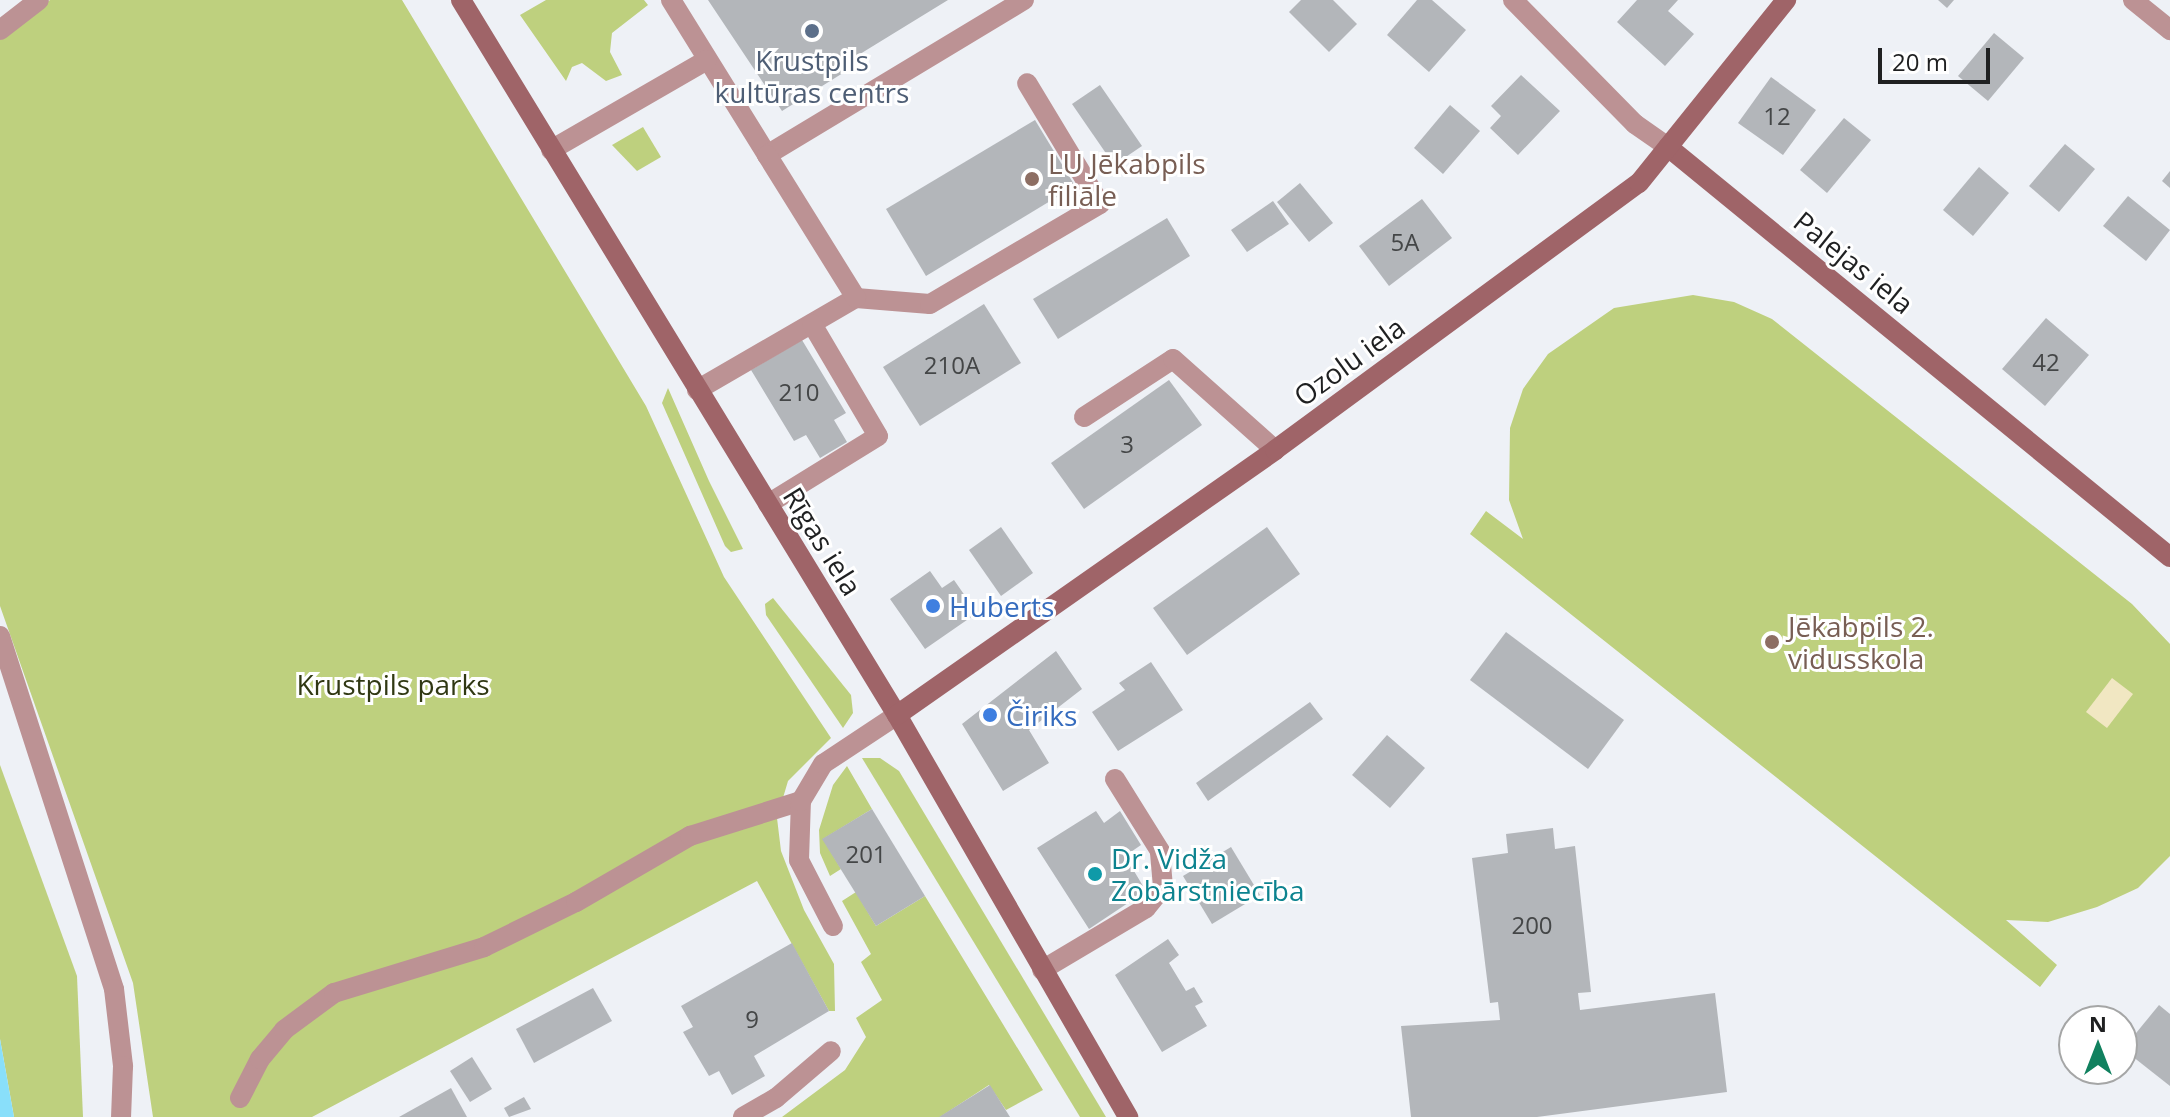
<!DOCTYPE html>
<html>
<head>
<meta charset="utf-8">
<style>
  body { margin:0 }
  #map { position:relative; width:2170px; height:1117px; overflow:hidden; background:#eef1f6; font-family:"Open Sans",sans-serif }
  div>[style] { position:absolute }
  .green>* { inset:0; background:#bed07e }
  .sand>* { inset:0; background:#f1e7c2 }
  .water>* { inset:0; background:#89dffa }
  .building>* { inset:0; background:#b3b6ba }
  .lane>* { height:20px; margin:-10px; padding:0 10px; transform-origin:10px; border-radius:10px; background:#bc9294 }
  .street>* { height:20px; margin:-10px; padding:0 10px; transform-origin:10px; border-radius:10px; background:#bc9294 }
  .secondary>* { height:20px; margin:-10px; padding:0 10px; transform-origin:10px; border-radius:10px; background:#9f6468 }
  .dots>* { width:22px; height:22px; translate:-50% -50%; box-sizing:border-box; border:4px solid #fff; border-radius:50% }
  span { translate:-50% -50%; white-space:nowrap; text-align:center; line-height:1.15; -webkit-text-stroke:6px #fff; paint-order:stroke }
  .number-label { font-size:24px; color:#444647 }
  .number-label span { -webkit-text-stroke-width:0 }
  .service-label { font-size:28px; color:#4e5e75 }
  .education-label { font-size:28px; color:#785e54 }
  .left { translate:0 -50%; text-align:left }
  .street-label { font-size:28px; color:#1f2021 }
  .shop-label { font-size:28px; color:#366cbe }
  .park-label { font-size:28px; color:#303813 }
  .culture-label { font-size:28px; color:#0d838f }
  .north { position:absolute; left:2058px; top:1005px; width:80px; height:80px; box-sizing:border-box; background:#fff; border:2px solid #a5a6a6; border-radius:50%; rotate:0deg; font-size:22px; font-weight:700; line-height:32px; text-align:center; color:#1f2021 }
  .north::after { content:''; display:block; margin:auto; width:28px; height:36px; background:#11815f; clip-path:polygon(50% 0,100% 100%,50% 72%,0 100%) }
  .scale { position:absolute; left:1878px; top:48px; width:112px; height:36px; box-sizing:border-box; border:4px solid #1f2021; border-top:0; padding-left:10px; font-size:24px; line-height:28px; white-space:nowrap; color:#1f2021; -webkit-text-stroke:6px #fff; paint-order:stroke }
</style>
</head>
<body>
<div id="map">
  <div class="green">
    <div style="clip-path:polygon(50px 0,402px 0,646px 406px,724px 577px,831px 738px,788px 781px,777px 818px,781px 851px,804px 910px,834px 964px,835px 1011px,829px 1011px,757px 881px,312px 1117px,153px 1117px,133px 983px,0 606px,0 40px)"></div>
    <div style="clip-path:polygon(546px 0,644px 0,648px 5px,612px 33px,610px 52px,622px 75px,606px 81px,582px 63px,572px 67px,566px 81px,520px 15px)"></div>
    <div style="clip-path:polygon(643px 127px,661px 157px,637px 171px,612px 145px)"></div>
    <div style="clip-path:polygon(1693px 295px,1734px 302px,1772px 319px,2132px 604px,2170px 644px,2170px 856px,2138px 888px,2097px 907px,2048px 922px,2006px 920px,2057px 965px,2040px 987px,1470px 534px,1486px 511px,1523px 539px,1509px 500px,1510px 428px,1523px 389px,1548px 354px,1614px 308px)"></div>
    <div style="clip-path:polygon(668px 388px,709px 481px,743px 549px,731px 552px,725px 546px,662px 403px)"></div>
    <div style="clip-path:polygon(773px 598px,851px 695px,853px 713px,843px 728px,766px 615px,765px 604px)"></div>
    <div style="clip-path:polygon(862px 758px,880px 758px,899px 771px,1106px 1117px,1080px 1117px)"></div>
    <div style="clip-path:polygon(0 765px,77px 976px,83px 1117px,14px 1117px,0 1039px)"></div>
    <div style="clip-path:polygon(847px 766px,872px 809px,823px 839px,841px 869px,830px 876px,820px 853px,819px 830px,833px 785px)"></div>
    <div style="clip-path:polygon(856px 892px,876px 926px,925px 896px,1043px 1090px,1006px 1110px,989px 1085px,940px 1117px,782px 1117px,845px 1070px,866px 1037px,856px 1018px,882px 1000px,861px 962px,871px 954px,842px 901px)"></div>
  </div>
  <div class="sand">
    <div style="clip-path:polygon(2112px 678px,2133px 694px,2107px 728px,2086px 712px)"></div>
  </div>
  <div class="water">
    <div style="clip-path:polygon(0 1039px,14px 1117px,0 1117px)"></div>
  </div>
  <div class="building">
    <div style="clip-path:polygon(708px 0,948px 0,847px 62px,851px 68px,782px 111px)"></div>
    <div style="clip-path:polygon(1301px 0,1333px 0,1357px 24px,1329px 52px,1289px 12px)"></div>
    <div style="clip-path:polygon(1417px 0,1432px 0,1466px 30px,1429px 72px,1387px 35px)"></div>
    <div style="clip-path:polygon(1637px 0,1678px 0,1668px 11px,1694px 34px,1665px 66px,1617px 22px)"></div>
    <div style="clip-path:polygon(1938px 0,1954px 0,1947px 8px)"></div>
    <div style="clip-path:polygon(1994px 33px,2024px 58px,1988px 101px,1958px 76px)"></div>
    <div style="clip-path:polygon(1521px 75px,1560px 111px,1518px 155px,1490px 128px,1501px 116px,1491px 106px)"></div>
    <div style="clip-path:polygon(1771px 77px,1816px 110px,1783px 155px,1738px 123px)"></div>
    <div style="clip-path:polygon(1100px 85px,1142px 146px,1114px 165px,1072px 104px)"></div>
    <div style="clip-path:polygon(1450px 105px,1480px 131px,1443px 174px,1414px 148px)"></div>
    <div style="clip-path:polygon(1844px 118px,1871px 140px,1827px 193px,1800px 170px)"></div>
    <div style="clip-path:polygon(1035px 120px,1075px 186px,926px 276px,886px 209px)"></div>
    <div style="clip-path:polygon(2065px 144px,2095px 169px,2059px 212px,2029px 186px)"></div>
    <div style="clip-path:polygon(1979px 167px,2009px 193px,1973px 236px,1943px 210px)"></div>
    <div style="clip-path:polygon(2170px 171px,2170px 188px,2162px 181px)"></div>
    <div style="clip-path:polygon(1300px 183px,1333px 223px,1309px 242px,1277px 202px)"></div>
    <div style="clip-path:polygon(2128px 196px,2170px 230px,2146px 261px,2103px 226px)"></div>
    <div style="clip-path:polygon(1422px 199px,1452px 238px,1389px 286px,1359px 246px)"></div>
    <div style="clip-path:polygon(1273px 201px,1289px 224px,1247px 252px,1231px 230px)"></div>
    <div style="clip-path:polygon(1167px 218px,1190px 256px,1058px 339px,1033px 299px)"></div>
    <div style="clip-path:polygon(984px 304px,1021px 363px,920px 426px,883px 367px)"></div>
    <div style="clip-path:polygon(2046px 318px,2089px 355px,2045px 406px,2002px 369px)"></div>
    <div style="clip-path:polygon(802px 340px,846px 413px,834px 420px,847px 442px,820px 458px,806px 435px,794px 441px,751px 370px)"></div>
    <div style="clip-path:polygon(1169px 380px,1202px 425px,1084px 509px,1051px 463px)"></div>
    <div style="clip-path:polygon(1001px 527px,1033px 573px,1001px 596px,969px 550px)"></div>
    <div style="clip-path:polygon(1267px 527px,1300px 574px,1187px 655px,1153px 608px)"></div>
    <div style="clip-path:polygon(930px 571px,942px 588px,954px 580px,977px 613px,925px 649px,890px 599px)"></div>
    <div style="clip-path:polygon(1506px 632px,1624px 720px,1588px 769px,1470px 680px)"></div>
    <div style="clip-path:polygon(1056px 651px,1082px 689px,1029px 730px,1049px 763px,1003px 791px,962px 724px)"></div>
    <div style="clip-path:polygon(1151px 662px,1183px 710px,1118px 751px,1092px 712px,1125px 690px,1119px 683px)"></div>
    <div style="clip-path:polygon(1310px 702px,1323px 719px,1208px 801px,1196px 783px)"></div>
    <div style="clip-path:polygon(1387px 735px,1425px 768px,1390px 808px,1352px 775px)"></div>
    <div style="clip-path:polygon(872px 809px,925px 896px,876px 926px,822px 839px)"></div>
    <div style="clip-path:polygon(1096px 811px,1104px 823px,1120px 811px,1141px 845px,1125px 856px,1146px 891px,1089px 929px,1037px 848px)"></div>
    <div style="clip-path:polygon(1553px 828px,1555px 849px,1575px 846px,1591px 992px,1578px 993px,1580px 1010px,1715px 993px,1727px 1092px,1537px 1117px,1411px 1117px,1401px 1026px,1500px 1020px,1498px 1002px,1490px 1003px,1472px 858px,1508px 853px,1506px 834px)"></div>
    <div style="clip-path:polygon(1231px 847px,1260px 895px,1212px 924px,1183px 876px)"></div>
    <div style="clip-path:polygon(1168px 939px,1179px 955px,1169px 963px,1186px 991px,1194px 987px,1203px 1002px,1195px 1006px,1207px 1026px,1162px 1052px,1115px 975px)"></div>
    <div style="clip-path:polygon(792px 943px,829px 1011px,754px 1056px,765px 1076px,732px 1095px,719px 1071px,709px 1076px,683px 1032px,693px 1027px,681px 1006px)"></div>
    <div style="clip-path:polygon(593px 988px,612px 1021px,534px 1063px,516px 1029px)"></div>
    <div style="clip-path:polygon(2159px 1005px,2170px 1014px,2170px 1086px,2123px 1049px)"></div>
    <div style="clip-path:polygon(472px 1057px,492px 1089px,470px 1102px,450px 1071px)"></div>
    <div style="clip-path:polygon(990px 1085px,1010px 1117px,939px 1117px)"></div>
    <div style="clip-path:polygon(451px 1088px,467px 1117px,399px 1117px)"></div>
    <div style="clip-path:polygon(524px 1097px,531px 1109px,509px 1117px,504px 1108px)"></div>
  </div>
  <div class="lane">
    <div style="left:671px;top:0;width:182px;rotate:58.2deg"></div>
    <div style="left:767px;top:155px;width:300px;rotate:-31.1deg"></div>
    <div style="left:551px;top:150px;width:180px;rotate:-30deg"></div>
    <div style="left:856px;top:298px;width:74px;rotate:4.6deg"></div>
    <div style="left:930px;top:304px;width:197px;rotate:-30.5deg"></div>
    <div style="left:1100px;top:204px;width:141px;rotate:-121.1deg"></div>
    <div style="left:697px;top:390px;width:184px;rotate:-30.1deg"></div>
    <div style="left:856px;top:298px;width:168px;rotate:-121.9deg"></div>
    <div style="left:768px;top:504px;width:129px;rotate:-31.7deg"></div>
    <div style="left:878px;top:436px;width:130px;rotate:-120.5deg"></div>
    <div style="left:1042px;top:970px;width:121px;rotate:-30.8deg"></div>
    <div style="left:1146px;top:908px;width:27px;rotate:-51deg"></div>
    <div style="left:1163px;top:887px;width:36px;rotate:-95deg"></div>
    <div style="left:1160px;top:851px;width:85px;rotate:-122deg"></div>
    <div style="left:240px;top:1098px;width:44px;rotate:-62.9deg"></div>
    <div style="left:260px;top:1059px;width:38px;rotate:-50deg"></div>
    <div style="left:284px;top:1030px;width:62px;rotate:-36.5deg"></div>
    <div style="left:334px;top:993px;width:157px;rotate:-17deg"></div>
    <div style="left:484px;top:947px;width:102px;rotate:-26.1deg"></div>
    <div style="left:576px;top:902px;width:132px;rotate:-30.1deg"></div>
    <div style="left:690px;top:836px;width:116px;rotate:-17.5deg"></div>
  </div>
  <div class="street">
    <div style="left:1513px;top:0;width:174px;rotate:45.5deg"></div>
    <div style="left:1635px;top:124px;width:40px;rotate:34.9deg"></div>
    <div style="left:2133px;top:0;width:48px;rotate:39deg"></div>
    <div style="left:0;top:30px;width:49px;rotate:-37.6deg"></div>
    <div style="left:1084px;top:417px;width:106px;rotate:-33.1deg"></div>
    <div style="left:1173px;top:359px;width:137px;rotate:41.7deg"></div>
    <div style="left:0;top:636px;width:371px;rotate:72.1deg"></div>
    <div style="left:114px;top:989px;width:78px;rotate:83.3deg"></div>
    <div style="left:123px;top:1066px;width:51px;rotate:92.2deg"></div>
    <div style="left:833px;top:926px;width:74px;rotate:-117.3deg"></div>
    <div style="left:799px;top:860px;width:59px;rotate:-88.1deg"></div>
    <div style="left:801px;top:801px;width:43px;rotate:-59.3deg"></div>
    <div style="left:823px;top:764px;width:89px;rotate:-33.5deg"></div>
    <div style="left:743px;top:1117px;width:38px;rotate:-30deg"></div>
    <div style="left:776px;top:1098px;width:72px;rotate:-40.5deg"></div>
  </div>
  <div class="secondary">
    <div style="left:461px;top:0;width:837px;rotate:58.63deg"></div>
    <div style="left:897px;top:715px;width:464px;rotate:60.1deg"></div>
    <div style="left:1668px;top:147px;width:648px;rotate:39.24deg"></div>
    <div style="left:897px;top:715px;width:462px;rotate:-35deg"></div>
    <div style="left:1275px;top:450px;width:451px;rotate:-36.3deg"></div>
    <div style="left:1639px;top:183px;width:235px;rotate:-51.2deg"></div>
  </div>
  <div class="dots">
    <div style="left:812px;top:31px;background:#5c6f8a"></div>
    <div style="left:1032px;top:179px;background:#8d6e63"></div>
    <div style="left:933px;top:606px;background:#3f7fe0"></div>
    <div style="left:1772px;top:642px;background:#8d6e63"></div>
    <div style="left:990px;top:715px;background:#3f7fe0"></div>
    <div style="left:1095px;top:874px;background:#0f9aa8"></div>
  </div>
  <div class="number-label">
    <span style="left:1777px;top:116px">12</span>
    <span style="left:1405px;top:242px">5A</span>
    <span style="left:2046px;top:362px">42</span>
    <span style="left:952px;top:365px">210A</span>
    <span style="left:799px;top:392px">210</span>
    <span style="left:1127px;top:444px">3</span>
    <span style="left:866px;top:854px">201</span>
    <span style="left:1532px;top:925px">200</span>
    <span style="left:752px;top:1019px">9</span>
  </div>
  <div class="service-label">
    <span style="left:812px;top:76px">Krustpils<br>kultūras centrs</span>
  </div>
  <div class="education-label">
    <span class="left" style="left:1048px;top:179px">LU Jēkabpils<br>filiāle</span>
    <span class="left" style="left:1788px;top:642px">Jēkabpils 2.<br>vidusskola</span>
  </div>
  <div class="street-label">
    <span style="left:1854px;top:262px;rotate:39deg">Palejas iela</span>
    <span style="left:1349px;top:361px;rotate:-36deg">Ozolu iela</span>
    <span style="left:823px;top:541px;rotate:58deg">Rīgas iela</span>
  </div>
  <div class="shop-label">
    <span class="left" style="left:949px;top:606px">Huberts</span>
    <span class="left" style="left:1006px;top:715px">Čiriks</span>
  </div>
  <div class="park-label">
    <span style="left:393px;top:684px">Krustpils parks</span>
  </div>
  <div class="culture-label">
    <span class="left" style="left:1111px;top:874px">Dr. Vidža<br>Zobārstniecība</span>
  </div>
  <div class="north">N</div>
  <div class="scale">20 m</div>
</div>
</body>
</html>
